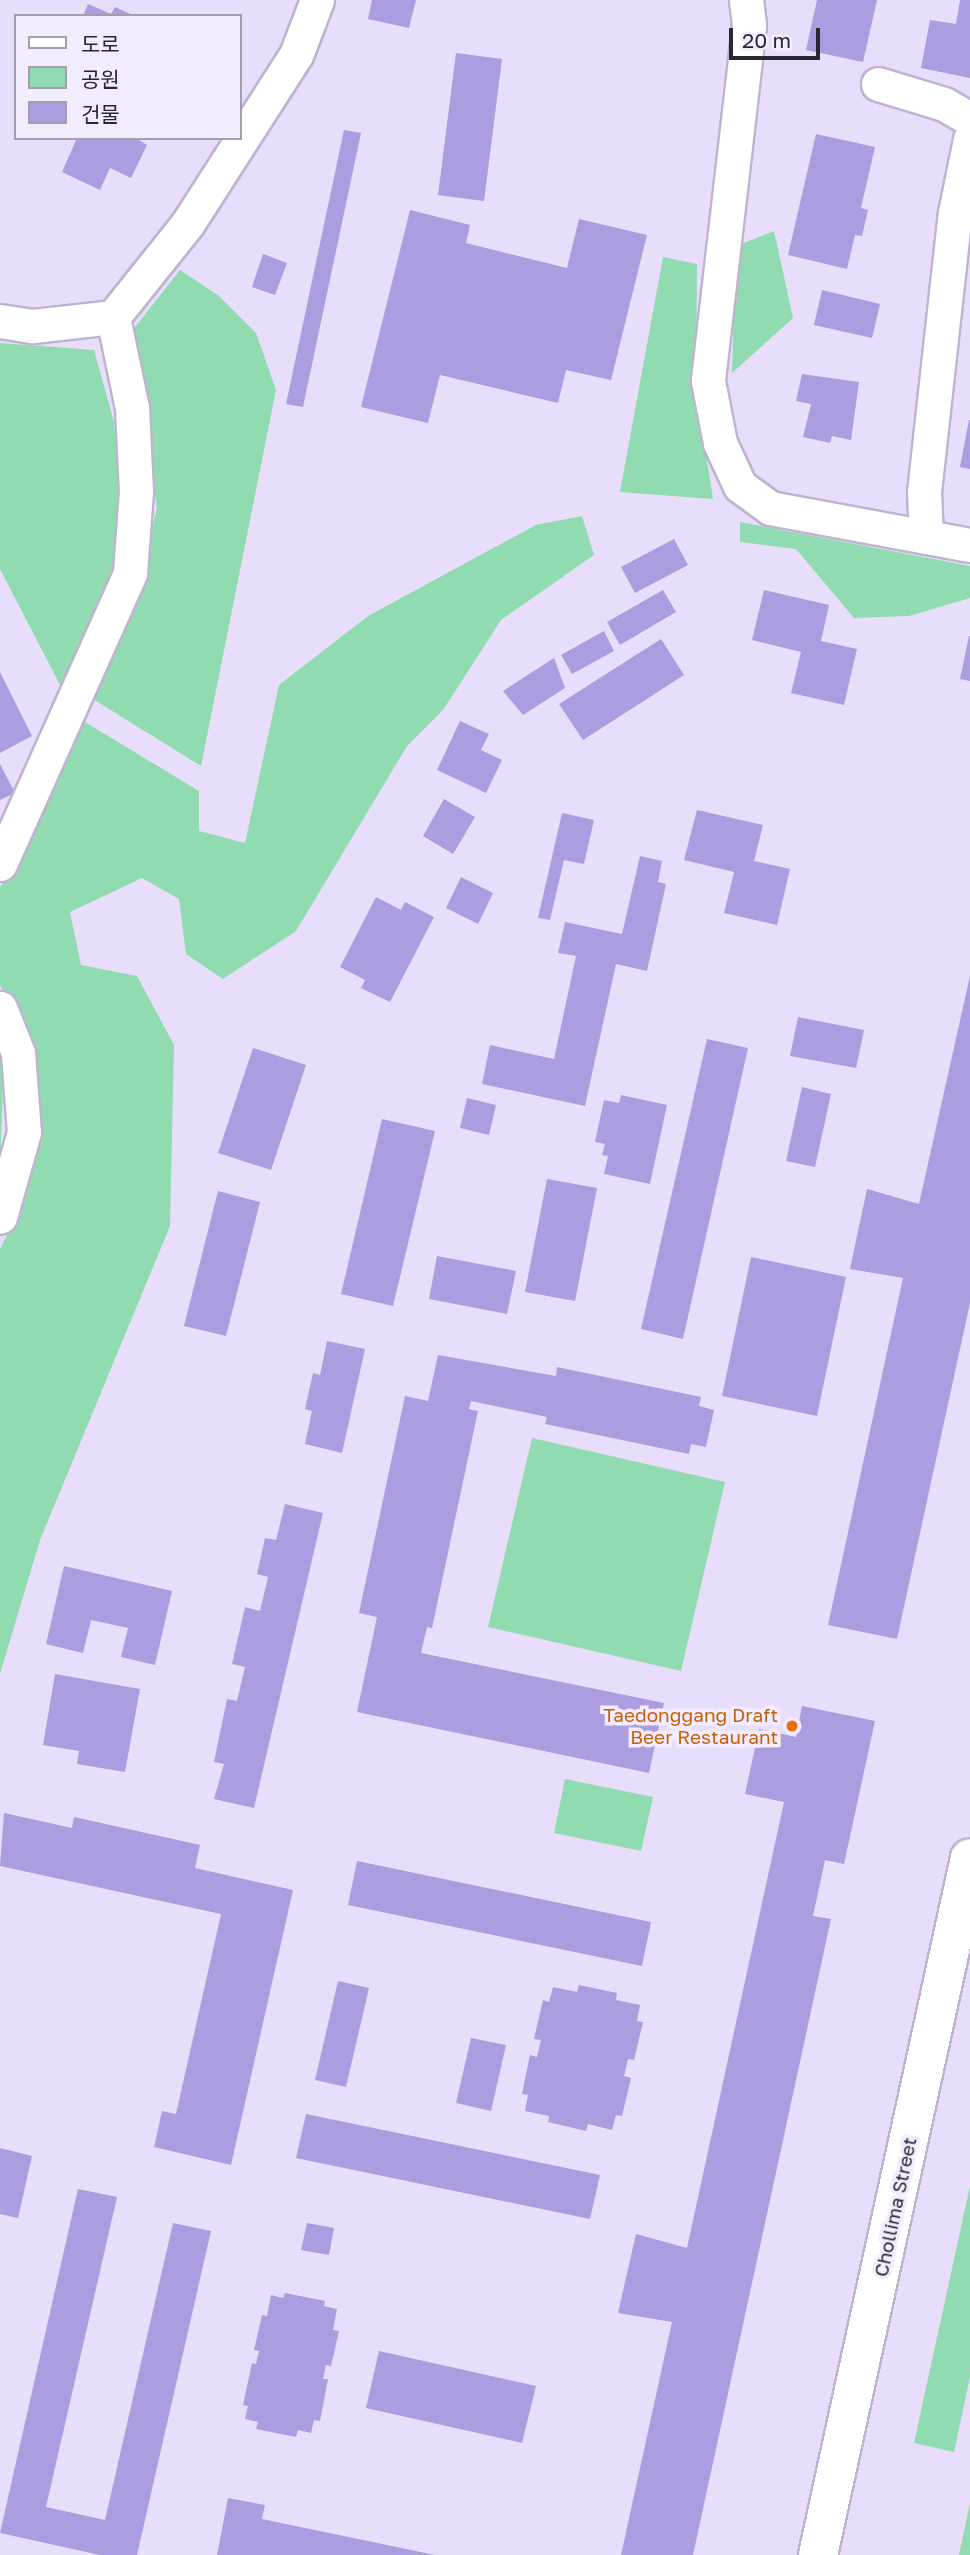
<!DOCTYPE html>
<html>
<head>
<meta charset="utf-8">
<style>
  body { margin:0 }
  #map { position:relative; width:970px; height:2555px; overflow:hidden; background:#e8ddfa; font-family:"Golos Text","Noto Sans KR",sans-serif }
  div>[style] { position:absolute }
  .green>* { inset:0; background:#91dbb0 }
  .building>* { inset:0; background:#ae9ce0 }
  .roads { filter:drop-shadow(2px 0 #bfb4d0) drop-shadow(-2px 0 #bfb4d0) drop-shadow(0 2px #bfb4d0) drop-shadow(0 -2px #bfb4d0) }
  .street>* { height:33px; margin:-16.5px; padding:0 16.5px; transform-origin:16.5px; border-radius:16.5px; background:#fff }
  .primary>* { height:38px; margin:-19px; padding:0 19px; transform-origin:19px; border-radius:19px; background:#fff }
  .dots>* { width:19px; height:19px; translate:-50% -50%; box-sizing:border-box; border:4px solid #f3ecfe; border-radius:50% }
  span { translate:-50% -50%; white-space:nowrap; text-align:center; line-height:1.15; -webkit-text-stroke:7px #f3ecfe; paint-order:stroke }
  .food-label { font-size:19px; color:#c56008 }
  .right { translate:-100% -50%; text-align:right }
  .street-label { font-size:19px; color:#2b2631 }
  .legend { position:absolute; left:14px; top:14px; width:228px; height:126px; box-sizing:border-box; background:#f3ecfe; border:2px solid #a39dac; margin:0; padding:9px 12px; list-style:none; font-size:21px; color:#2b2631 }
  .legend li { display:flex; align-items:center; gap:14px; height:35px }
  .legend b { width:35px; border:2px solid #a39dac }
  .scale { position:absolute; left:729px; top:28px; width:91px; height:32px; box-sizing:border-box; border:4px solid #2b2631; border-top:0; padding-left:9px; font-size:21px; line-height:24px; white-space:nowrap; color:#2b2631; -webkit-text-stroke:5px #f3ecfe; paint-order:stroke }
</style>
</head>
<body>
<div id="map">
  <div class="green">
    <div style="clip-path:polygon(774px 231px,793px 318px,732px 373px,736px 246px)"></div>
    <div style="clip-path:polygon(663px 257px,697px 264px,696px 391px,713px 499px,620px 492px)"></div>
    <div style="clip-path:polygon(180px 270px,218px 295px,256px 333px,276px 390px,201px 766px,88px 696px,129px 622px,157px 508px,132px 331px)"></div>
    <div style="clip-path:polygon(0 343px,94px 350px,114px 422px,121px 504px,114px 580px,60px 685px,0 569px)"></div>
    <div style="clip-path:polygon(582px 516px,594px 555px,501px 620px,443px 710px,407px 746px,296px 931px,223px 979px,186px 954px,179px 899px,142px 878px,70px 912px,81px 965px,137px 976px,174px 1045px,170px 1226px,40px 1540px,0 1674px,0 1249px,19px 1212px,24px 1043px,0 985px,0 888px,80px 719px,199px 791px,199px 831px,245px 843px,279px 685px,368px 616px,536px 525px)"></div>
    <div style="clip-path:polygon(740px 522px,970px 566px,970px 598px,909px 616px,854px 618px,796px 549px,740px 542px)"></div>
    <div style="clip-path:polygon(0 1045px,4px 1058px,0 1168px)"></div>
    <div style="clip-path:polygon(532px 1438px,725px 1482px,681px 1671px,488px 1627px)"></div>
    <div style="clip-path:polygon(565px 1779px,653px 1797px,641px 1851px,554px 1833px)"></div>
    <div style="clip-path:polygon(970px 2186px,970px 2377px,954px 2452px,914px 2443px)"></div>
    <div style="clip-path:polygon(970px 2503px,970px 2555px,959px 2555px)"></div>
  </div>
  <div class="building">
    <div style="clip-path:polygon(372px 0,416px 0,409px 28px,368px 19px)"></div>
    <div style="clip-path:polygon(817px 0,877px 0,863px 62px,806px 50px)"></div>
    <div style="clip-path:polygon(960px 0,970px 0,970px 78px,921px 68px,930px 20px,956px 24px)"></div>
    <div style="clip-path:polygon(88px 4px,111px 14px,115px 7px,135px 16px,83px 16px)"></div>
    <div style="clip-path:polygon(456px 53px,502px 59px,484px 201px,438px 195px)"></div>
    <div style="clip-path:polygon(344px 130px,361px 133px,303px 407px,286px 404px)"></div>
    <div style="clip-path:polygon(816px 134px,875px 147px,861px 208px,868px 210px,862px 236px,855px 235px,847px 269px,788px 255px)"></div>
    <div style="clip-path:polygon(77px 138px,136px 138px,147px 145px,131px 178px,110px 168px,100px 190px,62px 172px)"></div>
    <div style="clip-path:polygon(410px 210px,470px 225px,466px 243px,567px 268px,579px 219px,647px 235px,611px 380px,566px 370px,558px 403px,440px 375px,428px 423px,361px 407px)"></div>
    <div style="clip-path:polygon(263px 254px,287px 263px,275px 295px,252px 287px)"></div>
    <div style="clip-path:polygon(822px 290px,880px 304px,872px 338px,814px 325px)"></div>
    <div style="clip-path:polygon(802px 374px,859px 382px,851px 440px,832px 436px,830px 443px,803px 437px,811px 404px,796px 401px)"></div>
    <div style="clip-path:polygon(969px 420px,970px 420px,970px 469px,960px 467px)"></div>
    <div style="clip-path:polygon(674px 539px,688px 565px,635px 593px,621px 567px)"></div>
    <div style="clip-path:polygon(663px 590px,676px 612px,620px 645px,607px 622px)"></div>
    <div style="clip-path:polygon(764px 590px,829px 605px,821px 641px,857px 649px,844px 705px,791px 693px,801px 652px,752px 640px)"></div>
    <div style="clip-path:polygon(604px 631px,614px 651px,572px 674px,561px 655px)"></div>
    <div style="clip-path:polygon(969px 636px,970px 636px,970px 681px,960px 679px)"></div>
    <div style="clip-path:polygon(661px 639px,684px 675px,583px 740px,559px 704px)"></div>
    <div style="clip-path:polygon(554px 658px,565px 688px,523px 715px,503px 691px)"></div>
    <div style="clip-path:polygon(0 672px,32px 736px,0 753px)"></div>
    <div style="clip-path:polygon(460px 721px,489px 734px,481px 750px,502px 760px,486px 793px,437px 770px)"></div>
    <div style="clip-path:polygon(0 764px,15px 793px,0 800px)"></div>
    <div style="clip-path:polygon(444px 799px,475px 817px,453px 854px,423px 836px)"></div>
    <div style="clip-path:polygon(697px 810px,763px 825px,754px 861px,790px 869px,777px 925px,724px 913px,734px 872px,684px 860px)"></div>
    <div style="clip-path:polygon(562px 813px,594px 820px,584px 864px,564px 860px,550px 920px,538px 918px)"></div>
    <div style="clip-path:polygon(640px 856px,662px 861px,658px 882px,666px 884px,647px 971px,616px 964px,585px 1106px,482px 1084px,490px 1045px,554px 1059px,576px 956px,558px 953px,565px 922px,622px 934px)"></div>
    <div style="clip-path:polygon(461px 877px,493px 893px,478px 924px,446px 908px)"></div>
    <div style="clip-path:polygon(376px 897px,401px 910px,405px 902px,434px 917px,390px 1002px,361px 988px,365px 980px,340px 967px)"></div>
    <div style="clip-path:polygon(970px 976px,970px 1303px,897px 1639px,828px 1625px,903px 1278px,850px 1269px,867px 1189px,919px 1204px)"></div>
    <div style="clip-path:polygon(798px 1017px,864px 1030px,856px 1068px,790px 1056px)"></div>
    <div style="clip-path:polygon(707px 1039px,748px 1048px,683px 1339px,641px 1329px)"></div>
    <div style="clip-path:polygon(253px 1048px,306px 1065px,271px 1170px,218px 1153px)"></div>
    <div style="clip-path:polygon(802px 1087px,831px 1094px,815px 1167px,786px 1161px)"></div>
    <div style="clip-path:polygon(621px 1095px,667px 1105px,650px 1184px,604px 1174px,608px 1156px,602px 1155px,605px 1144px,595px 1142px,604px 1100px,619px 1103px)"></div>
    <div style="clip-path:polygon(467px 1098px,496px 1105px,489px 1135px,460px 1128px)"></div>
    <div style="clip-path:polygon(382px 1119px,435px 1131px,393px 1306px,341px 1294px)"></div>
    <div style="clip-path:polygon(547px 1179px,597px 1188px,575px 1301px,525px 1292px)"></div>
    <div style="clip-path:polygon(218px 1191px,260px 1202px,226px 1336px,184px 1326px)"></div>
    <div style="clip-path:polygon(437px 1256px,516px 1271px,507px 1314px,429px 1299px)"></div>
    <div style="clip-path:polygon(751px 1257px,846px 1277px,817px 1416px,722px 1396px)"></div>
    <div style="clip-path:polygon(327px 1341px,365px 1349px,342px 1453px,305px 1444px,312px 1411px,305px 1409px,313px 1373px,320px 1375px)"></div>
    <div style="clip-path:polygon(438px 1355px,556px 1376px,557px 1367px,701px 1397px,699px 1406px,714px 1410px,706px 1447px,691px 1444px,689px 1454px,545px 1424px,547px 1417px,471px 1401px,469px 1409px,478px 1411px,432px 1628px,427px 1627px,421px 1653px,664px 1703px,649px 1773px,357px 1712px,377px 1617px,359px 1613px,405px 1396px,428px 1401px)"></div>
    <div style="clip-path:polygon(285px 1504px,323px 1513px,254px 1808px,214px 1799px,224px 1764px,214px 1762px,227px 1699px,237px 1701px,245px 1667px,232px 1664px,245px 1607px,260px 1611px,268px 1577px,257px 1574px,265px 1538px,276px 1540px)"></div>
    <div style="clip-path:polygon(64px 1566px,172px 1591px,155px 1665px,121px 1657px,128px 1628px,91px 1620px,83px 1653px,46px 1644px)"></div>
    <div style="clip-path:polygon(55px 1674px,140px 1689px,125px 1772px,77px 1764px,79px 1751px,43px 1745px)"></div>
    <div style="clip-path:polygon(802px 1706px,875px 1721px,844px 1864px,825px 1860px,813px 1916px,831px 1919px,693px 2555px,621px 2555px,672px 2322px,618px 2313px,636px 2234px,687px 2248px,784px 1802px,745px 1794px,759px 1729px,796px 1737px)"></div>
    <div style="clip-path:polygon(4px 1813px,72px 1828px,74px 1817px,200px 1845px,195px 1868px,293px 1890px,231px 2165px,154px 2147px,162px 2111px,176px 2114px,221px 1914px,0 1866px)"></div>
    <div style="clip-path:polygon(357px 1861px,651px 1922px,642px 1966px,348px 1905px)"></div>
    <div style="clip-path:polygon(338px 1981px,369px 1988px,346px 2087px,315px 2080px)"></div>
    <div style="clip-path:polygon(579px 1985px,617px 1993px,616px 2000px,640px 2005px,637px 2021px,643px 2022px,634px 2060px,628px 2059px,624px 2076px,631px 2078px,622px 2116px,616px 2115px,612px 2130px,588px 2124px,586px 2131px,548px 2122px,549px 2116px,525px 2111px,528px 2095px,522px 2094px,530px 2055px,537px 2057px,541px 2040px,534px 2039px,543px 2000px,549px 2002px,553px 1987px,577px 1992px)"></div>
    <div style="clip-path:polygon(471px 2038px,506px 2045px,491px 2111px,456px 2103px)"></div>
    <div style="clip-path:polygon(306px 2114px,600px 2175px,590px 2219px,296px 2158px)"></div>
    <div style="clip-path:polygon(0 2148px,32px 2156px,18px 2218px,0 2214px)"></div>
    <div style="clip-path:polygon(78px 2189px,117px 2197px,46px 2507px,105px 2520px,173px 2223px,211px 2231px,137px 2555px,100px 2555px,0 2533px)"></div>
    <div style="clip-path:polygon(307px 2223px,334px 2228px,329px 2255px,301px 2250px)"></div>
    <div style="clip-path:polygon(285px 2293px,325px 2301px,324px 2306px,337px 2309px,333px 2330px,339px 2331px,331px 2366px,326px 2365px,323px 2379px,328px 2379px,320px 2421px,314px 2420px,311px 2433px,298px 2430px,296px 2437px,256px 2429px,258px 2422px,245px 2419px,248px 2406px,243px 2405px,252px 2363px,256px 2364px,259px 2351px,254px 2350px,262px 2315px,267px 2316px,271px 2295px,283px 2298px)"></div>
    <div style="clip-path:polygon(379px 2351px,536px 2386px,522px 2443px,366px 2408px)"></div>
    <div style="clip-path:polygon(228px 2498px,265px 2505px,262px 2519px,435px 2555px,217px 2555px)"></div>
  </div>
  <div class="roads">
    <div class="street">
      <div style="left:746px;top:0;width:25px;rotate:83deg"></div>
      <div style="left:749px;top:25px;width:358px;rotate:96.6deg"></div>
      <div style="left:708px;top:381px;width:63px;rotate:79deg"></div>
      <div style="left:720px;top:443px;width:47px;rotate:65.1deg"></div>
      <div style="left:740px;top:486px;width:37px;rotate:36deg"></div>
      <div style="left:770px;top:508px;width:203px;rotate:10.5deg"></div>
      <div style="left:878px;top:84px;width:69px;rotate:16.9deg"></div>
      <div style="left:944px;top:104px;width:30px;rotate:30deg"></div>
      <div style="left:0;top:321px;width:33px;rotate:9deg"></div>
      <div style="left:33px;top:326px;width:81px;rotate:-6.4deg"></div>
      <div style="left:113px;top:317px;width:120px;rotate:-51.4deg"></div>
      <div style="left:188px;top:223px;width:200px;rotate:-57.3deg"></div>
      <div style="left:296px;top:55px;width:59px;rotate:-69.1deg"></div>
      <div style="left:926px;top:537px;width:45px;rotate:-92.5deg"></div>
      <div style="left:924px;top:492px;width:281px;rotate:-83.7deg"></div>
      <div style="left:955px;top:213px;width:76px;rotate:-78.5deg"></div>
      <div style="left:0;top:864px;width:319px;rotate:-65.9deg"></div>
      <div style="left:130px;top:573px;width:81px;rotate:-85.8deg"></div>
      <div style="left:136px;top:492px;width:84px;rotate:-92.7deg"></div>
      <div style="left:132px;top:408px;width:93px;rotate:-101.8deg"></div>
      <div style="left:0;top:1008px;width:48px;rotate:68.2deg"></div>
      <div style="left:18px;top:1053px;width:79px;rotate:85.7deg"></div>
      <div style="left:24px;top:1132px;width:88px;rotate:105.8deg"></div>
    </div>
    <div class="primary">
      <div style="left:818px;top:2555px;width:713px;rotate:-77.7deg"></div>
    </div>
  </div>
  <div class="dots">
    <div style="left:792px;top:1726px;background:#e8710a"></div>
  </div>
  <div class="food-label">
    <span class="right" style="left:778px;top:1726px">Taedonggang Draft<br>Beer Restaurant</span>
  </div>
  <div class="street-label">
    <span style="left:895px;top:2207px;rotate:-78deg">Chollima Street</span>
  </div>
  <ul class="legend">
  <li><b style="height:9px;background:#fff"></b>도로</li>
  <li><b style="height:19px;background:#91dbb0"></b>공원</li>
  <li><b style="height:19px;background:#ae9ce0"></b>건물</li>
  </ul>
  <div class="scale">20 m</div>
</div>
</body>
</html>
